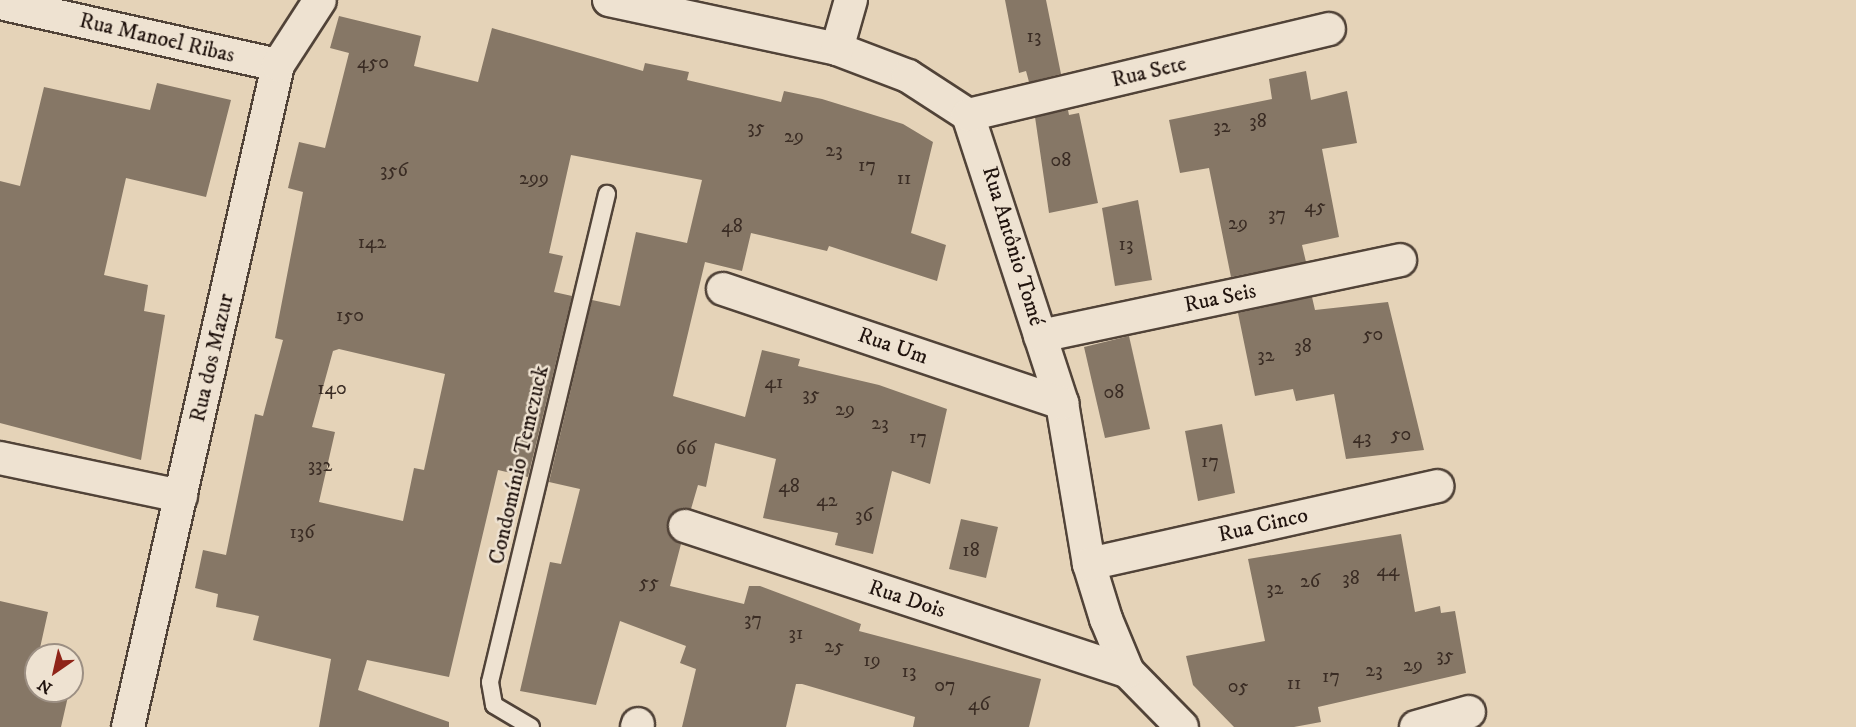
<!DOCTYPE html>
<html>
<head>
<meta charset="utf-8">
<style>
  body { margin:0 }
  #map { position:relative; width:1856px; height:727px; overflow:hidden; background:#e5d3b8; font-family:"IM FELL DW Pica",serif }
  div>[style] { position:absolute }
  .building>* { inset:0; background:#867766 }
  .roads { filter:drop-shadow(2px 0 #514338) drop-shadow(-2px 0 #514338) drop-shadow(0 2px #514338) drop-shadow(0 -2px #514338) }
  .lane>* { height:16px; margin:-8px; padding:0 8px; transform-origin:8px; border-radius:8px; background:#eee2d1 }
  .street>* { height:32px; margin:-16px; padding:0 16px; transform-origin:16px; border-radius:16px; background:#eee2d1 }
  span { translate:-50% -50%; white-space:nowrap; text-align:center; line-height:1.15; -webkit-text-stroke:5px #eee2d1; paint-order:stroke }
  .number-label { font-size:20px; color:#3a2c24 }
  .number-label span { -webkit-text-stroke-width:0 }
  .street-label { font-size:22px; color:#20130e }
  .north { position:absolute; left:24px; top:643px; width:60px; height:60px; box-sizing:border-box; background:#eee2d1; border:2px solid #9c8f83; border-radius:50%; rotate:214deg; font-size:16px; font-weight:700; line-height:24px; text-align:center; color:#20130e }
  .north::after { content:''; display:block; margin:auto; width:21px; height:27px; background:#8f2418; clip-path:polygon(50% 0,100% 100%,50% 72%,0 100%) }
</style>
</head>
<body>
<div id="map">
  <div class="building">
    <div style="clip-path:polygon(1005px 0,1046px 0,1061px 74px,1029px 82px,1026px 71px,1019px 73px)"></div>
    <div style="clip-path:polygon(evenodd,339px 16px,421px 36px,414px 66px,478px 82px,492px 28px,643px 71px,645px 63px,689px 72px,687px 80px,781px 102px,784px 91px,822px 99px,903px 124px,933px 142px,911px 233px,946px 245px,937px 281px,829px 246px,827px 251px,751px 233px,742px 271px,705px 262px,673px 396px,745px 417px,762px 350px,800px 359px,798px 366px,879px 385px,947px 409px,930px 484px,892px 471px,873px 554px,835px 545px,838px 533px,763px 518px,776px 459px,715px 443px,706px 487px,698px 485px,691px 509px,674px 512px,668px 521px,671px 538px,681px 544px,670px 586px,744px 604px,749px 586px,760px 586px,861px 624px,859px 631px,1041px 679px,1029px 727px,913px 727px,915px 717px,802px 684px,796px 684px,786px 727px,682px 727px,696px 669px,680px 663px,686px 646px,620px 621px,596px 705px,520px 691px,550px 562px,561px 564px,580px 489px,549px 482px,592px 300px,620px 306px,636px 232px,687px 243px,702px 180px,571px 155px,549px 253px,563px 256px,554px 292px,572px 296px,528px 477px,498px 470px,449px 677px,367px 660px,358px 690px,449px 722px,449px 727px,319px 727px,331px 659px,253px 640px,259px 616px,216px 607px,218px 594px,195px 588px,203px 550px,226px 555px,255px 414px,263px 416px,283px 340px,275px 338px,303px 192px,288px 188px,299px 142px,325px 148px,349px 53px,330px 48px,339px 16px,339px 349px,445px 374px,424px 470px,414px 468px,403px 521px,319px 502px,335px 432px,312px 427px,333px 351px,339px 349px)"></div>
    <div style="clip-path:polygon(1306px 71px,1311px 100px,1347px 91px,1357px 143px,1322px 149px,1339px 237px,1302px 245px,1306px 262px,1231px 277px,1209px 168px,1180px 173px,1169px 120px,1272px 99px,1269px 79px)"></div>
    <div style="clip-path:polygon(157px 83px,231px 100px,206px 197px,126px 178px,104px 275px,148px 285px,144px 311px,165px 315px,141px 460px,0 423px,0 181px,20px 186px,44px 87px,150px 110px)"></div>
    <div style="clip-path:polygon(1068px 110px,1069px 115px,1079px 113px,1098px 203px,1049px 213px,1035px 117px)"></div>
    <div style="clip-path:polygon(1138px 200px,1152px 280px,1115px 286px,1102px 208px)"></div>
    <div style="clip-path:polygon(1312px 297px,1315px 310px,1388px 302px,1424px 450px,1346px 459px,1334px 394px,1296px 401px,1293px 389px,1255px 396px,1238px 313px)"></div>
    <div style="clip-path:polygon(1129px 336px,1150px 429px,1105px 438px,1084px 347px)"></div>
    <div style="clip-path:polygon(1222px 424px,1235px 493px,1198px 501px,1185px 431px)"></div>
    <div style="clip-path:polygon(961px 519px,998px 527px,986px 578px,949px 569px)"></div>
    <div style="clip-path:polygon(1401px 534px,1415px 612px,1440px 606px,1441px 613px,1455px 611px,1466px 673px,1318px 707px,1321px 722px,1294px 727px,1234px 727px,1193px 685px,1186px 656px,1265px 641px,1248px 559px)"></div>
    <div style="clip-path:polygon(0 601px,48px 612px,32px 684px,36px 691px,69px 692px,61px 727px,0 727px)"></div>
  </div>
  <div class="roads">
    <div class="lane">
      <div style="left:531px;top:727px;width:43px;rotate:-149.3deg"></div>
      <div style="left:494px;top:705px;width:23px;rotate:-100deg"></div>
      <div style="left:490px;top:682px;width:502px;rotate:-76.52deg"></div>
    </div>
    <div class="street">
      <div style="left:609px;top:0;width:233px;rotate:12.1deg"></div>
      <div style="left:837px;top:49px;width:76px;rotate:20.8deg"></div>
      <div style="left:908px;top:76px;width:72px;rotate:33deg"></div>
      <div style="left:968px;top:115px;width:303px;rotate:71.9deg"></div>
      <div style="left:1062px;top:403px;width:163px;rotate:80.5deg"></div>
      <div style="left:1089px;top:564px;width:58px;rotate:72.8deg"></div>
      <div style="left:1106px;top:619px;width:57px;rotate:67.5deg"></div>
      <div style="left:1128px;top:672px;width:77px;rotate:45.5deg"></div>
      <div style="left:0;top:3px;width:285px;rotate:12.6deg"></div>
      <div style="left:837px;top:49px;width:51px;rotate:-74.1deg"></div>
      <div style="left:968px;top:115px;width:371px;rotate:-13.4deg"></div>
      <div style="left:723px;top:289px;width:358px;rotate:18.6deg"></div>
      <div style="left:1040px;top:336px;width:368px;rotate:-11.9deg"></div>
      <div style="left:0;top:458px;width:185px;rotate:11.9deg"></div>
      <div style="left:685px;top:526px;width:466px;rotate:18.2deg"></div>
      <div style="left:1089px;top:564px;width:357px;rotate:-12.6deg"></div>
      <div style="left:128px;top:727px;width:679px;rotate:-77.23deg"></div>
      <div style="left:278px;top:65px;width:77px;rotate:-57.1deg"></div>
      <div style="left:637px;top:727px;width:3px;rotate:-72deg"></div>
      <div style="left:1416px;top:727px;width:55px;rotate:-15.8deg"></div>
    </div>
  </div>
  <div class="number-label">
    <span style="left:1034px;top:36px">13</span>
    <span style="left:373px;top:62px">450</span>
    <span style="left:1258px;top:121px">38</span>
    <span style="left:1222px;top:126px">32</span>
    <span style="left:756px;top:127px">35</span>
    <span style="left:794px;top:136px">29</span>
    <span style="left:834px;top:150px">23</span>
    <span style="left:1061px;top:160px">08</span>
    <span style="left:867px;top:165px">17</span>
    <span style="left:394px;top:170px">356</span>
    <span style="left:534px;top:178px">299</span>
    <span style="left:904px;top:178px">11</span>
    <span style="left:1315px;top:206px">45</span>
    <span style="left:1277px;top:214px">37</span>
    <span style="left:1238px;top:223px">29</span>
    <span style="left:732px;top:226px">48</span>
    <span style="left:372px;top:242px">142</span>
    <span style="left:1126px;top:244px">13</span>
    <span style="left:350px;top:315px">150</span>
    <span style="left:1373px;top:334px">50</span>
    <span style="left:1303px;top:346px">38</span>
    <span style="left:1266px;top:355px">32</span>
    <span style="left:774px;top:382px">41</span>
    <span style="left:332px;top:388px">140</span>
    <span style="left:1114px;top:392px">08</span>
    <span style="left:811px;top:394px">35</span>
    <span style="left:845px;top:409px">29</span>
    <span style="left:880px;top:423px">23</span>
    <span style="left:1401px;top:434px">50</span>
    <span style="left:918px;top:437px">17</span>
    <span style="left:1362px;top:437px">43</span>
    <span style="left:686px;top:448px">66</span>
    <span style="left:1210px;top:461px">17</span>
    <span style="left:320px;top:465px">332</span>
    <span style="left:789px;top:486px">48</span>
    <span style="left:827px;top:500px">42</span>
    <span style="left:864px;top:515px">36</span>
    <span style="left:302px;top:532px">136</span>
    <span style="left:971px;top:550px">18</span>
    <span style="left:1388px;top:570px">44</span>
    <span style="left:1351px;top:578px">38</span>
    <span style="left:1310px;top:581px">26</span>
    <span style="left:649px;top:582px">55</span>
    <span style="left:1275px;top:588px">32</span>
    <span style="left:753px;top:619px">37</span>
    <span style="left:796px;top:633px">31</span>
    <span style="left:834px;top:646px">25</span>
    <span style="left:1445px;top:655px">35</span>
    <span style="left:872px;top:660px">19</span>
    <span style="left:1413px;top:665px">29</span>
    <span style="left:1374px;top:670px">23</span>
    <span style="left:909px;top:671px">13</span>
    <span style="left:1331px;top:676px">17</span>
    <span style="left:1294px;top:683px">11</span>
    <span style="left:945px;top:685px">07</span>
    <span style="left:1238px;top:686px">05</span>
    <span style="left:979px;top:704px">46</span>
  </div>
  <div class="street-label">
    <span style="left:157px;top:38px;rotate:13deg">Rua Manoel Ribas</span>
    <span style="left:1149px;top:72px;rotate:-13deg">Rua Sete</span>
    <span style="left:1013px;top:246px;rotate:73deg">Rua Antônio Tomé</span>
    <span style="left:1220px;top:298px;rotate:-12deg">Rua Seis</span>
    <span style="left:893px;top:346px;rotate:19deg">Rua Um</span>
    <span style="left:212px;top:358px;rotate:-77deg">Rua dos Mazur</span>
    <span style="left:519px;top:465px;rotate:-77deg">Condomínio Temczuck</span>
    <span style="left:1263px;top:525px;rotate:-13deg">Rua Cinco</span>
    <span style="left:907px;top:599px;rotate:18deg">Rua Dois</span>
  </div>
  <div class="north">N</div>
</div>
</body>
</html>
